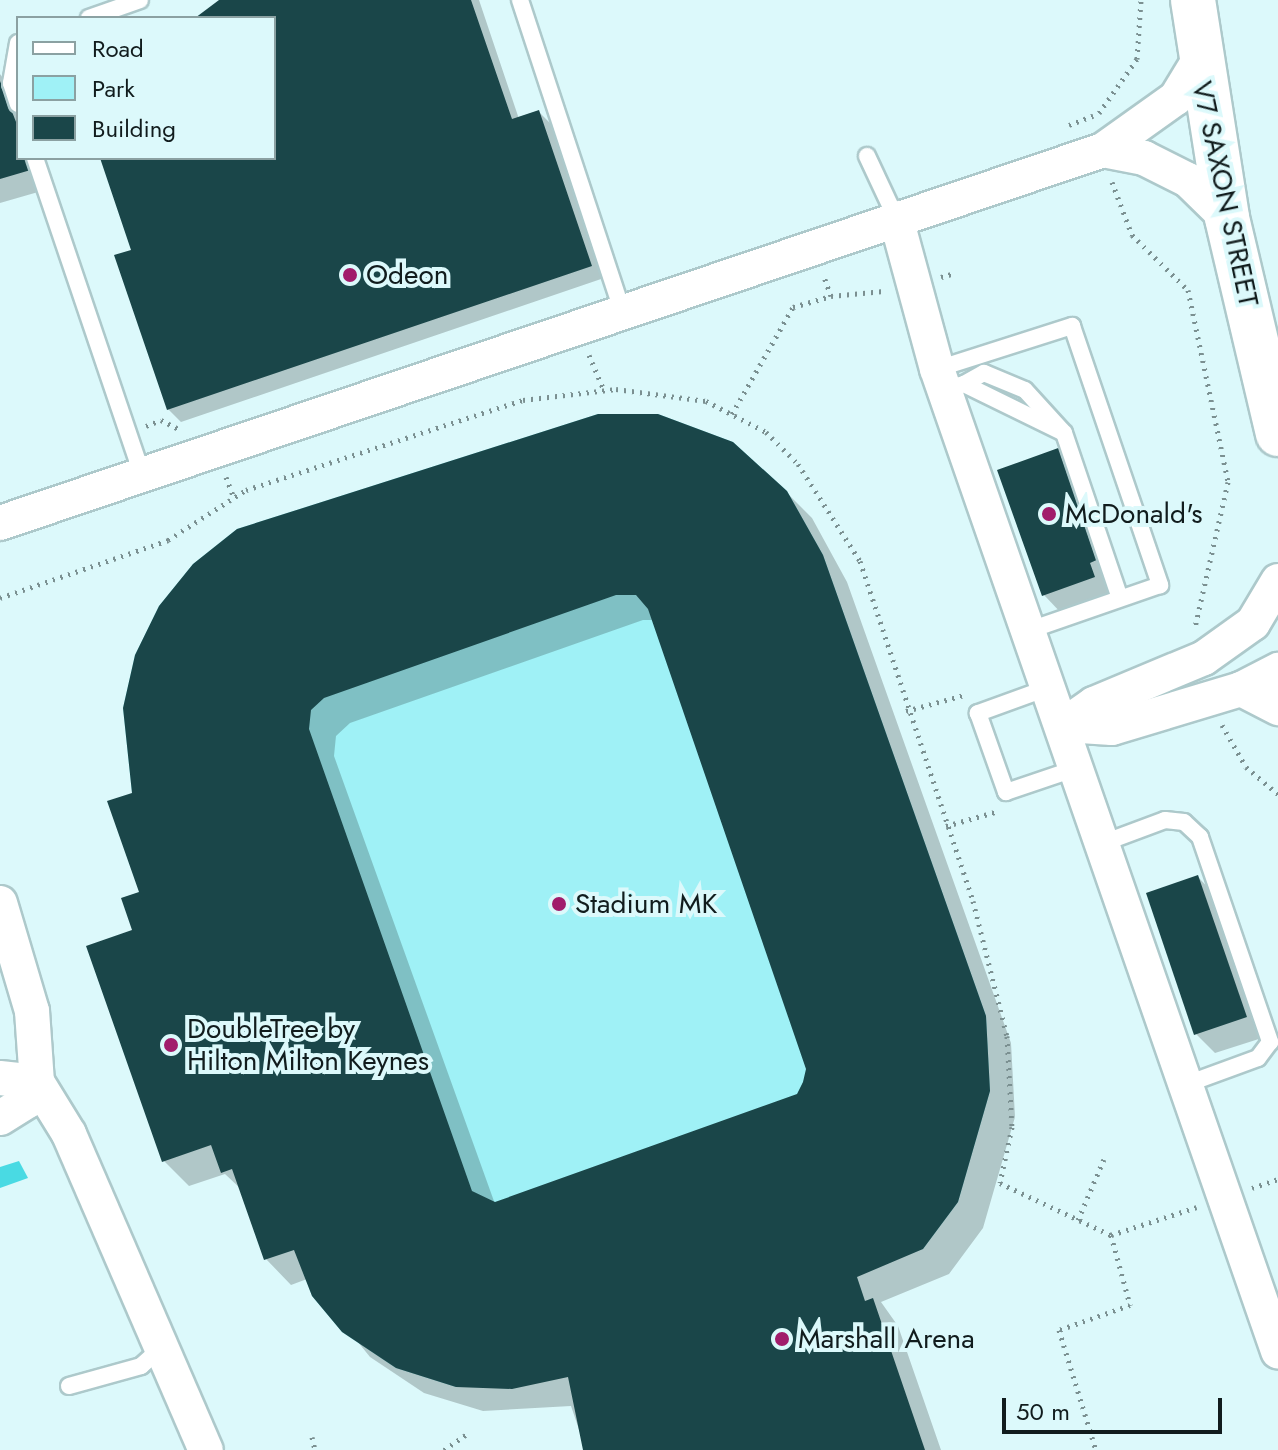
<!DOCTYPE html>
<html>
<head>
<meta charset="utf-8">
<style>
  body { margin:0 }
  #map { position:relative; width:1278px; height:1450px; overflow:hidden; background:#dcf9fb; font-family:Jost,sans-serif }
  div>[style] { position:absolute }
  .green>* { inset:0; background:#9ff1f6 }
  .forest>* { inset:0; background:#49dae3 }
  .shadow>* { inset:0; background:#0003 }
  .building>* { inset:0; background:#1a4649 }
  .path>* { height:5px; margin-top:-2.5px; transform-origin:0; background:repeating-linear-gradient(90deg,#7b9091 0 2px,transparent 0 8px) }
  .roads { filter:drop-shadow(2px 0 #adc9cb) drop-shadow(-2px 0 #adc9cb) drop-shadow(0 2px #adc9cb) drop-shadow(0 -2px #adc9cb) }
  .service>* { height:16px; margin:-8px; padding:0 8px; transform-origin:8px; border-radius:8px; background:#fff }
  .minor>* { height:34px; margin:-17px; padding:0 17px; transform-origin:17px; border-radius:17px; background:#fff }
  .secondary>* { height:44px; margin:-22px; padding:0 22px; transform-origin:22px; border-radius:22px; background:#fff }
  .dots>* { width:22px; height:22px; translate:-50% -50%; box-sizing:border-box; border:4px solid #dcf9fb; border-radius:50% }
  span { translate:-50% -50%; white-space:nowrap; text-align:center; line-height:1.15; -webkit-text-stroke:8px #dcf9fb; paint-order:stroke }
  .street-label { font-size:28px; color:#111c1d }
  .poi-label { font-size:28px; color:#111c1d }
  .left { translate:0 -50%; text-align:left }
  .legend { position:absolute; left:16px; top:16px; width:260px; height:144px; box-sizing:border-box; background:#dcf9fb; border:2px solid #8ba1a2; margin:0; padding:10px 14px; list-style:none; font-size:24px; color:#111c1d }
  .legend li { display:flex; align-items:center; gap:16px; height:40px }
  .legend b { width:40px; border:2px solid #8ba1a2 }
  .scale { position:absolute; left:1002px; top:1398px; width:220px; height:36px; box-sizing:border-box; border:4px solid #111c1d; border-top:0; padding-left:10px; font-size:24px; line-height:28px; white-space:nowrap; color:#111c1d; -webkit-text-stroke:6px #dcf9fb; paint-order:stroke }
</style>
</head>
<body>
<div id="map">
  <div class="green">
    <div style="clip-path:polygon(598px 414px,658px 414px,733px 442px,787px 491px,823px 555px,986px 1016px,990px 1091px,958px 1202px,923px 1249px,456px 1387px,396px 1368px,342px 1332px,312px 1296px,132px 793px,123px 708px,135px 655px,159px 606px,193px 564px,237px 529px)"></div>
  </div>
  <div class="forest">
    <div style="clip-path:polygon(19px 1161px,28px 1178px,0 1188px,0 1167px)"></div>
  </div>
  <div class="shadow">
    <div style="clip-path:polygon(223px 0,479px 0,519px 119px,539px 112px,552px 125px,604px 278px,181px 422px,168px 409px,133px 251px,102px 158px,274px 158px,274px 18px,198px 18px)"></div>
    <div style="clip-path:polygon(0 74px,18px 100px,18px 158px,52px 188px,0 203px)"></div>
    <div style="clip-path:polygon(1061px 449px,1113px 597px,1063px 615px,1044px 595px,999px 471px)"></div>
    <div style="clip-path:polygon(evenodd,786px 492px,812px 518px,847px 582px,1011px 1043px,1015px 1117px,983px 1228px,949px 1274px,881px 1302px,898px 1326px,941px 1450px,586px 1450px,571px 1406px,483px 1411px,424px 1393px,370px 1357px,307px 1279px,291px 1285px,266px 1259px,242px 1190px,225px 1174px,189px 1186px,164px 1161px,134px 931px,142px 893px,125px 708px,786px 492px,643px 620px,654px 620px,808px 1069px,798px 1096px,495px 1204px,334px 756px,336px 736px,350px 723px,643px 620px)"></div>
    <div style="clip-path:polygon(1198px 877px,1217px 897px,1265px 1037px,1215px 1053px,1196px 1034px)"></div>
  </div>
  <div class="building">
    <div style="clip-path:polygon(219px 0,471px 0,512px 119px,539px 110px,592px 266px,167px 410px,114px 255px,131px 250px,100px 158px,274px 158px,274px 18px,195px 18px)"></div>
    <div style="clip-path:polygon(0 81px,18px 127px,18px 158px,30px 158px,34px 169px,0 179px)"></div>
    <div style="clip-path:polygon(evenodd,598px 414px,658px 414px,733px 442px,787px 491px,823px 555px,986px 1016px,990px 1091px,958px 1202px,923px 1249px,857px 1277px,865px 1301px,873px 1298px,925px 1450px,583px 1450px,568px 1377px,512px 1389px,456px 1387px,396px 1368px,342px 1332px,312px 1296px,294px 1250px,264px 1260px,232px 1169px,221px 1173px,211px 1145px,162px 1162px,86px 946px,132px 930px,121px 898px,139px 892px,107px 801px,132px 793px,123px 708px,135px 655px,159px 606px,193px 564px,237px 529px,598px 414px,616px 595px,636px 595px,648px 609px,806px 1069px,803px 1082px,797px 1094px,495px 1202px,472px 1191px,309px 729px,311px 710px,324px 698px,616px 595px)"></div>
    <div style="clip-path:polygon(1061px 447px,1101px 558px,1090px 563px,1095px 577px,1042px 596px,997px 470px)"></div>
    <div style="clip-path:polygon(1198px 875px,1247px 1017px,1194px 1035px,1146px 893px)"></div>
  </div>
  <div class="path">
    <div style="left:1099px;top:113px;width:66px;rotate:-54.9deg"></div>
    <div style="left:1137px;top:59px;width:59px;rotate:-86.1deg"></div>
    <div style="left:1069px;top:125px;width:26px;rotate:-21deg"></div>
    <div style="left:1112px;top:182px;width:57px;rotate:69.3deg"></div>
    <div style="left:1132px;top:235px;width:78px;rotate:44.5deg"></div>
    <div style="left:1188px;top:290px;width:196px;rotate:78.2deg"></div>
    <div style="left:1228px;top:482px;width:149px;rotate:102.8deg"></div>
    <div style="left:941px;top:277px;width:15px;rotate:-16deg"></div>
    <div style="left:831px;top:296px;width:53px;rotate:-5.4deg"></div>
    <div style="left:589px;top:355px;width:38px;rotate:67deg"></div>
    <div style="left:732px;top:414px;width:123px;rotate:-60.3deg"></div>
    <div style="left:793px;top:307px;width:40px;rotate:-16deg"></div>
    <div style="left:831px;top:296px;width:20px;rotate:-110deg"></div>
    <div style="left:146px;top:426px;width:16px;rotate:-22deg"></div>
    <div style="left:161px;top:420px;width:22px;rotate:27deg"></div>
    <div style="left:226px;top:477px;width:22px;rotate:69deg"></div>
    <div style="left:0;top:598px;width:178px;rotate:-19deg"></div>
    <div style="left:168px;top:540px;width:93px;rotate:-32.7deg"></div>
    <div style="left:246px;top:490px;width:291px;rotate:-18deg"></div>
    <div style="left:523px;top:400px;width:94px;rotate:-6.7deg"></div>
    <div style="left:616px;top:389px;width:91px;rotate:7.6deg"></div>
    <div style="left:706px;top:401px;width:68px;rotate:27.3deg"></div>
    <div style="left:766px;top:432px;width:45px;rotate:45deg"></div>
    <div style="left:798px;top:464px;width:115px;rotate:57.4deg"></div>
    <div style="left:860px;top:561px;width:358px;rotate:71.6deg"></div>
    <div style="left:973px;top:901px;width:139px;rotate:75.9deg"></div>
    <div style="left:1007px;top:1036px;width:91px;rotate:86.9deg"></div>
    <div style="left:1012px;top:1127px;width:57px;rotate:102.1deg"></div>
    <div style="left:1000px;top:1183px;width:123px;rotate:25.1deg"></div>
    <div style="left:1111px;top:1235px;width:73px;rotate:74.8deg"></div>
    <div style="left:1130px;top:1305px;width:75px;rotate:160.6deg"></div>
    <div style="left:1059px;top:1330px;width:126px;rotate:72.9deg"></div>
    <div style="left:906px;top:711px;width:60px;rotate:-15.4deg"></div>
    <div style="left:1222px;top:725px;width:48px;rotate:60.3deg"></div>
    <div style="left:1246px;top:767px;width:42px;rotate:40.2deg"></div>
    <div style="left:946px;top:826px;width:51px;rotate:-15.9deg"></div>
    <div style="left:1252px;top:1188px;width:28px;rotate:-19deg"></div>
    <div style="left:1078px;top:1220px;width:66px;rotate:-66.9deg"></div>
    <div style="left:1111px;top:1235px;width:90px;rotate:-18deg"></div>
    <div style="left:312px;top:1437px;width:13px;rotate:77deg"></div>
    <div style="left:444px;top:1450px;width:28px;rotate:-35deg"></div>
  </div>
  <div class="roads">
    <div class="service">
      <div style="left:520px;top:0;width:326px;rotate:71.8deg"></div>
      <div style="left:89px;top:18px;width:54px;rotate:-19.4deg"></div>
      <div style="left:18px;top:43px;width:41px;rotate:99.9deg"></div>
      <div style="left:11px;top:83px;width:22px;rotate:72deg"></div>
      <div style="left:867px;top:156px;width:68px;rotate:64.9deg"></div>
      <div style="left:35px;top:158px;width:335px;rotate:71.3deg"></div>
      <div style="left:937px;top:369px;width:142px;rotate:-17.7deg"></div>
      <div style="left:1072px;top:326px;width:274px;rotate:71.2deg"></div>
      <div style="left:1160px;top:585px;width:138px;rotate:160.9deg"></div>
      <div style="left:964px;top:384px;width:23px;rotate:-29deg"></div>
      <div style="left:984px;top:373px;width:44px;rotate:22.5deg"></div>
      <div style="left:1025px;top:390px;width:58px;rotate:47.8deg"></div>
      <div style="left:944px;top:389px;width:21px;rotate:-14deg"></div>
      <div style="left:964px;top:384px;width:111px;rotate:26.1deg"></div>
      <div style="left:1064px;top:433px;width:174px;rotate:71.3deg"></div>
      <div style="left:1050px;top:687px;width:77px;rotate:160.1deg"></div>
      <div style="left:978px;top:713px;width:84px;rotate:70.5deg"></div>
      <div style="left:1006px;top:792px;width:75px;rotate:-18.7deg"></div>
      <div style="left:1106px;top:842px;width:63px;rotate:-20.4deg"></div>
      <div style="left:1165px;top:820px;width:19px;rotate:6deg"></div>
      <div style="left:1184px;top:822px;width:22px;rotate:43deg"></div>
      <div style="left:1200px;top:837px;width:217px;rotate:71.1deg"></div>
      <div style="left:1270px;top:1042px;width:20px;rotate:127deg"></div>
      <div style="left:1258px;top:1058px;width:72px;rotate:159.8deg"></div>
      <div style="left:69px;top:1386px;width:75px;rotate:-15.5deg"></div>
      <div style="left:141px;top:1366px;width:27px;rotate:-42deg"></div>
    </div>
    <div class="minor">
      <div style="left:1103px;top:150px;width:42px;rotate:11deg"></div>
      <div style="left:1144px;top:158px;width:49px;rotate:26.6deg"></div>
      <div style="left:1188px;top:180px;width:54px;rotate:44.3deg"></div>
      <div style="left:896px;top:218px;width:156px;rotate:74.8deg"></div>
      <div style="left:937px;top:369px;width:1040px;rotate:70.85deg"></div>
      <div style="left:0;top:523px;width:1164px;rotate:-18.68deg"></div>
      <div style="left:1103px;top:150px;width:90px;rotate:-35.5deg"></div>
      <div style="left:1176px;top:98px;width:42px;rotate:-58.6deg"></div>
      <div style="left:1241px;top:689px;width:42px;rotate:27.2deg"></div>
      <div style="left:1064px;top:725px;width:37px;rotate:-35deg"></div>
      <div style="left:1094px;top:704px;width:119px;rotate:-22.7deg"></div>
      <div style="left:1204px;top:658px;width:60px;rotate:-35.5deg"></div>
      <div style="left:1253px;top:623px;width:49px;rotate:-59.2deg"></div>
      <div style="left:1064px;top:725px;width:48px;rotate:3.6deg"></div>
      <div style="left:1112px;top:728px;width:135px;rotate:-16.8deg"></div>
      <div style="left:1241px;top:689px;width:42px;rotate:-27.2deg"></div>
      <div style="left:0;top:903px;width:113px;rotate:73.5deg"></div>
      <div style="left:32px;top:1011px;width:71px;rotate:86deg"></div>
      <div style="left:37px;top:1082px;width:20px;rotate:114deg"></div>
      <div style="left:29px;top:1100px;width:34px;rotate:148deg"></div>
      <div style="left:0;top:1078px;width:37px;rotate:6deg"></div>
      <div style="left:37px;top:1082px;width:61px;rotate:58.4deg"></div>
      <div style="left:69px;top:1134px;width:344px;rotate:66.6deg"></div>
    </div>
    <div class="secondary">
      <div style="left:1193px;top:0;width:221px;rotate:81.1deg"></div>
      <div style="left:1227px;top:218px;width:222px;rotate:76.7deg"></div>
    </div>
  </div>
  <div class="dots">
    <div style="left:350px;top:275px;background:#a11c6b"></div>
    <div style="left:1049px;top:514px;background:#a11c6b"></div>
    <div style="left:559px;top:904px;background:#a11c6b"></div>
    <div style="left:171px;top:1045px;background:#a11c6b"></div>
    <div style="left:782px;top:1339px;background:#a11c6b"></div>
  </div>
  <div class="street-label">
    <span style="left:1225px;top:194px;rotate:78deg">V7 SAXON STREET</span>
  </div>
  <div class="poi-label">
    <span class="left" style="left:366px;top:275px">Odeon</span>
    <span class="left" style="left:1065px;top:514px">McDonald's</span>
    <span class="left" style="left:575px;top:904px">Stadium MK</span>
    <span class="left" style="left:187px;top:1045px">DoubleTree by<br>Hilton Milton Keynes</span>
    <span class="left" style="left:798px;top:1339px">Marshall Arena</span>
  </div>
  <ul class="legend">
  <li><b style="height:10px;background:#fff"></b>Road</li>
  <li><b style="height:22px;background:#9ff1f6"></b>Park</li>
  <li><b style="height:22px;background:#1a4649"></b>Building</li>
  </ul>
  <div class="scale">50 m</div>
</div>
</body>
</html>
